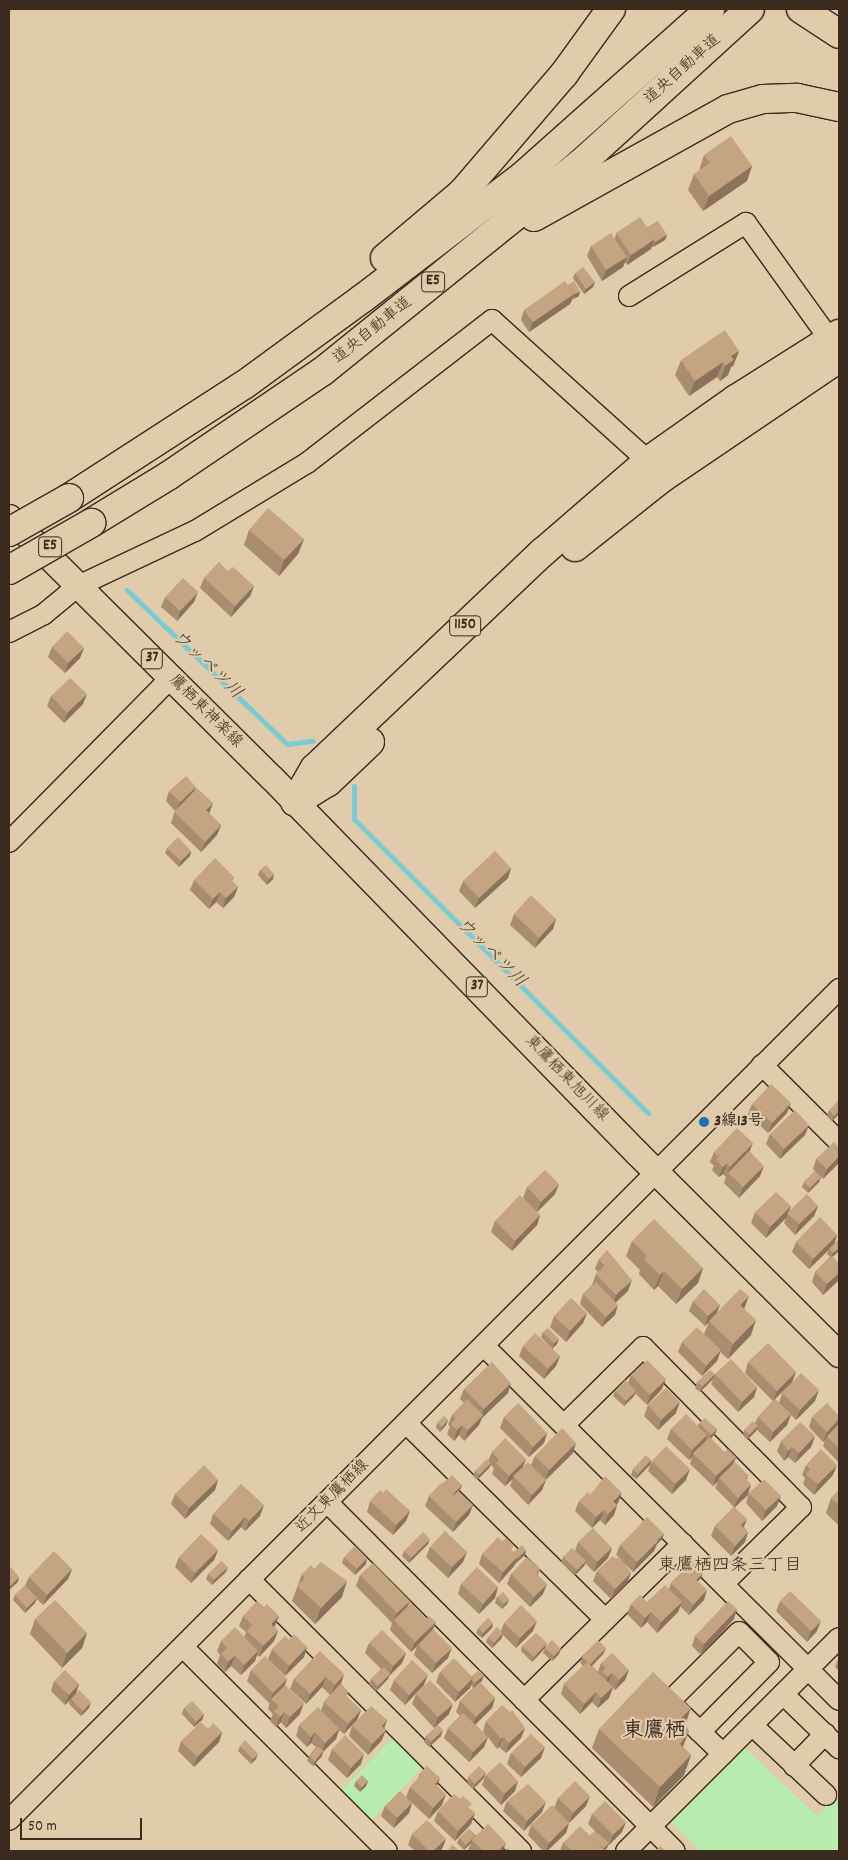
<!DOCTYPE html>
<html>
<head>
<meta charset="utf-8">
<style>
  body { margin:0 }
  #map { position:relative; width:848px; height:1860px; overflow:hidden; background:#e0cbaa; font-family:Dekko,"Klee One",sans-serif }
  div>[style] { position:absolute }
  .green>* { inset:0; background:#b8edaf }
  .stream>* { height:5px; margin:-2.5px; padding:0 2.5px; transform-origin:2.5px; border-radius:2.5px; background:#7bccd2 }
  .roads { filter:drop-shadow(1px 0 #3b2a1e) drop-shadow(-1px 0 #3b2a1e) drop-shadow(0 1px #3b2a1e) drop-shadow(0 -1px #3b2a1e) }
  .minor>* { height:20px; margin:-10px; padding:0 10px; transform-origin:10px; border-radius:10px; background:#e0cbaa }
  .major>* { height:25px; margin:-12.5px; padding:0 12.5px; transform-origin:12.5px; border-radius:12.5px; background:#e0cbaa }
  .highway>* { height:28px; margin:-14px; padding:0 14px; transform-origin:14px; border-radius:14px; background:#e0cbaa }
  .bridges { filter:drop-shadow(1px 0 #3b2a1e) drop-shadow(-1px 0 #3b2a1e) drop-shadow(0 1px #3b2a1e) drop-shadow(0 -1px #3b2a1e) }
  .highway-bridge>* { height:28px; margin:-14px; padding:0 14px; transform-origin:14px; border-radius:14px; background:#e0cbaa }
  .wall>* { inset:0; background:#a98d6f }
  .shaded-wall>* { inset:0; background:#8a735a }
  .building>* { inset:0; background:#c5a481 }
  .dots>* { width:14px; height:14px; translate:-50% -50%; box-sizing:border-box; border:2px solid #e0cbaa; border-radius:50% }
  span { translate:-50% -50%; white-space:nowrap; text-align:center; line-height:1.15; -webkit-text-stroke:4.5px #e0cbaa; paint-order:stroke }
  .shield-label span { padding:1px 4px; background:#e0cbaa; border:1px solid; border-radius:4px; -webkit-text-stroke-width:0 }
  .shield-label { font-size:15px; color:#3b2a1e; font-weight:700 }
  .street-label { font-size:16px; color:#3b2a1e }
  .poi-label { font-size:16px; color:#3b2a1e; font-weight:700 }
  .left { translate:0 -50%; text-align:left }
  .water-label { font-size:18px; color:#413a30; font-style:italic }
  .neighbourhood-label { font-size:18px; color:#3b2a1e }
  .district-label { font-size:21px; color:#3b2a1e; font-weight:700 }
  .frame { position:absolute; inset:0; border:10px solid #3b2a1e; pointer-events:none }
  .scale { position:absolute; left:20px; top:1818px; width:122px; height:22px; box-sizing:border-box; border:2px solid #3b2a1e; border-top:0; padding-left:6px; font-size:15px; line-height:18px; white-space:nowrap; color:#3b2a1e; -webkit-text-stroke:4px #e0cbaa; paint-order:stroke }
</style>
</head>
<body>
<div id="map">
  <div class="green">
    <div style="clip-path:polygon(393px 1738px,423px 1767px,369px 1822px,339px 1793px)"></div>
    <div style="clip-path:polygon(743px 1746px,817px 1816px,839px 1794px,839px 1851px,700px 1851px,670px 1821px)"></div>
  </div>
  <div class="stream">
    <div style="left:127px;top:590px;width:222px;rotate:43.9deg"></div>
    <div style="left:287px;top:744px;width:26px;rotate:-7deg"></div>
    <div style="left:354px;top:786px;width:33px;rotate:90deg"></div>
    <div style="left:354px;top:819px;width:416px;rotate:45deg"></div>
  </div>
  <div class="roads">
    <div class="minor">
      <div style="left:629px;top:296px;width:138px;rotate:-32deg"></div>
      <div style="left:746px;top:223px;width:144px;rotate:54.3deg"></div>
      <div style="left:9px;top:632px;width:39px;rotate:-27deg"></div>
      <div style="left:44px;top:614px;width:44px;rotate:-39.5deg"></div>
      <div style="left:78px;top:586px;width:129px;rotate:-25.2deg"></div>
      <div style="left:195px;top:531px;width:131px;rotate:-31.3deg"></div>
      <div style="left:307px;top:463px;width:234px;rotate:-37.7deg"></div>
      <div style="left:492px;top:320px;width:210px;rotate:42.1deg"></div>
      <div style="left:9px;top:842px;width:231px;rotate:-45.4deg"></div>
      <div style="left:762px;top:1065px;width:109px;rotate:45deg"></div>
      <div style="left:484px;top:1346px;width:501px;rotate:44.92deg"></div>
      <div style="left:407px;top:1424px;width:278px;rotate:44.6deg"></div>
      <div style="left:564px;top:1425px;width:111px;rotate:-44.6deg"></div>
      <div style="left:643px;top:1347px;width:225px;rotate:45.4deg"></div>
      <div style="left:801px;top:1507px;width:108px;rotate:135.4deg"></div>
      <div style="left:328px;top:1503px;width:491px;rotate:45.1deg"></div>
      <div style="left:249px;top:1579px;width:385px;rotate:45deg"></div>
      <div style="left:183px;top:1647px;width:288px;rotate:45deg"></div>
      <div style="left:783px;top:1694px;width:78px;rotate:44deg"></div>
      <div style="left:524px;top:1700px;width:223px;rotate:-44.6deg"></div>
      <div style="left:752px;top:1725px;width:102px;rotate:43.4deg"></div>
      <div style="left:700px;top:1732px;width:98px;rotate:-45.4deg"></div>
      <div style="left:769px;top:1662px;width:42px;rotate:-135deg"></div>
      <div style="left:739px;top:1632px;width:99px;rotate:135deg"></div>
      <div style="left:669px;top:1702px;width:75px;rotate:43.9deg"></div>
      <div style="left:794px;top:1766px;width:45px;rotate:-45.9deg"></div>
      <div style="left:9px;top:1820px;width:1175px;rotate:-45.03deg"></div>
      <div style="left:626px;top:1851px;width:301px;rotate:-45deg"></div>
    </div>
    <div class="major">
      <div style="left:9px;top:517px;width:369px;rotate:44.8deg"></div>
      <div style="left:271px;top:777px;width:525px;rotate:45.77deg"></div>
      <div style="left:637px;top:1153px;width:285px;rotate:44.9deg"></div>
    </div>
    <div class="highway">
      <div style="left:801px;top:9px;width:45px;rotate:33.3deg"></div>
      <div style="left:534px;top:217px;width:222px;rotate:-29.1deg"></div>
      <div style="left:728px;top:109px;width:36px;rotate:-16deg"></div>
      <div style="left:763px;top:99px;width:34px;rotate:-2deg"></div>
      <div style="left:797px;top:98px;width:43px;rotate:12.1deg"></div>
      <div style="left:385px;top:258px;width:101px;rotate:-40.2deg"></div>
      <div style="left:462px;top:193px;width:157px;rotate:-49.4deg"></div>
      <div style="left:564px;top:74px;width:80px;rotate:-54.1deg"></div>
      <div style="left:69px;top:498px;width:208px;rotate:-32.9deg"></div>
      <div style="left:244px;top:385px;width:147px;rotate:-36.2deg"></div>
      <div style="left:363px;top:298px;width:204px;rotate:-37.4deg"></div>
      <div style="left:525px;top:174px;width:248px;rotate:-41.7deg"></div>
      <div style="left:91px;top:523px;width:90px;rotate:-31.4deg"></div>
      <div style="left:168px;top:476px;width:187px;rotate:-34.1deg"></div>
      <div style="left:323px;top:371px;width:341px;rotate:-38.9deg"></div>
      <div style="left:588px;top:157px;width:219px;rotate:-42.4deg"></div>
      <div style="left:575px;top:547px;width:111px;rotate:-38.4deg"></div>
      <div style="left:662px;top:478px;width:214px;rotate:-34.1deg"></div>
      <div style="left:299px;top:800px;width:34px;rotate:-32deg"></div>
      <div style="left:328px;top:782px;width:58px;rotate:-43.6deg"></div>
      <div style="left:295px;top:802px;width:39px;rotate:-60deg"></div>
      <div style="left:315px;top:768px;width:314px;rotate:-43.5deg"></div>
      <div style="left:543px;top:552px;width:139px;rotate:-40.9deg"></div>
      <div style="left:648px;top:461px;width:108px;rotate:-35.2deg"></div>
      <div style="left:736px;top:399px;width:122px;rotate:-32.3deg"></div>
    </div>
  </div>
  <div class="bridges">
    <div class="highway-bridge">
      <div style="left:9px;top:532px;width:69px;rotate:-29.5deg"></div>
      <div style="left:9px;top:570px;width:95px;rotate:-29.8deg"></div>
    </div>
  </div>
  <div class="wall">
    <div style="clip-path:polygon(704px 155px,752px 166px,747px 181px,703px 211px,688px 190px,694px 174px,699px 171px)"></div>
    <div style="clip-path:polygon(647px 227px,667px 235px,665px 240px,653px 247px,652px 246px,651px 249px,627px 265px,625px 262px,623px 267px,602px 281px,587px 256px,591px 246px,615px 238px,616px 233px)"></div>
    <div style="clip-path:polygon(575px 273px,595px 282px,593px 287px,584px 294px,573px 278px)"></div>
    <div style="clip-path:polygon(568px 285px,579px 296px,573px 299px,570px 304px,529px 332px,521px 320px,524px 310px)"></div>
    <div style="clip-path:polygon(739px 351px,733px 366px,731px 367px,728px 375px,720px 381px,717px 377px,689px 396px,675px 375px,681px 360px)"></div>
    <div style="clip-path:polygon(249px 530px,304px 539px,298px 554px,279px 576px,244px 545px)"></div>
    <div style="clip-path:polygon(228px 571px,254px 586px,250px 596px,231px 617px,200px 588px,204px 578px)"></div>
    <div style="clip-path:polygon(165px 597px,194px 602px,177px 621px,161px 607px)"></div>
    <div style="clip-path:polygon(52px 647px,84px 648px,80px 658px,65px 673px,48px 657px)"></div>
    <div style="clip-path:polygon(51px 696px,83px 704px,64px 723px,47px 706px)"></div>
    <div style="clip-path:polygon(196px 787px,194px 792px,209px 813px,221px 825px,217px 835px,201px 852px,171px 823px,175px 811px,166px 801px,169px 791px)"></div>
    <div style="clip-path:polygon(167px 848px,191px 851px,190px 856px,179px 867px,165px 853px)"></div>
    <div style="clip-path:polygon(511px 868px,508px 878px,475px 908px,459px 891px,463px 881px)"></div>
    <div style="clip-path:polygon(260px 870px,273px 879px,267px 885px,258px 875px)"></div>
    <div style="clip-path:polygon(234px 877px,232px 881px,238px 887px,234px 897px,223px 908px,216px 902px,209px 909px,190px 890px,194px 880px)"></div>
    <div style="clip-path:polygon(514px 914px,556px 919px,553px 929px,535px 948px,510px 925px)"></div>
    <div style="clip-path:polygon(752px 1104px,787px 1113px,768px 1133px,748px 1114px)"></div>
    <div style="clip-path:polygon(829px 1110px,839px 1114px,832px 1121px,827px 1116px)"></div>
    <div style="clip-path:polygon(770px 1134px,805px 1135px,780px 1159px,766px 1144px)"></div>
    <div style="clip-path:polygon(839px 1148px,823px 1179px,821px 1177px,819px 1182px,808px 1193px,802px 1187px,804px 1182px,815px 1171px,813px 1169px,816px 1159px)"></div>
    <div style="clip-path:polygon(714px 1152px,750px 1152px,760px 1176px,739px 1198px,724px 1183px,726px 1177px,723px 1174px,719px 1177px,712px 1170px,714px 1166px,710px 1162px)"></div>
    <div style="clip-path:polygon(527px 1187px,555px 1194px,537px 1212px,540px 1215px,537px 1225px,512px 1251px,491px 1232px,495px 1221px,530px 1205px,523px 1198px)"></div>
    <div style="clip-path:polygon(791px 1206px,789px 1212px,818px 1206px,814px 1216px,795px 1235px,784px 1223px,786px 1218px,766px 1238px,751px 1223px,755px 1212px)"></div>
    <div style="clip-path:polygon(837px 1235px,834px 1244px,839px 1239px,839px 1251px,833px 1257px,839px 1264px,839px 1280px,823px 1295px,812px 1282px,815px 1272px,830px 1257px,827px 1254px,829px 1249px,809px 1269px,792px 1252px,796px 1242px)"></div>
    <div style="clip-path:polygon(632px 1241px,703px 1268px,698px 1283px,676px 1304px,658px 1286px,654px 1290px,639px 1274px,640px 1270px,626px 1256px)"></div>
    <div style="clip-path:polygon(599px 1259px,628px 1291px,616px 1302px,615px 1315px,602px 1327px,580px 1304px,583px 1294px,592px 1285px,596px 1274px,598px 1272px,595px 1269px)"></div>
    <div style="clip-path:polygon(693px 1301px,720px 1305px,716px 1313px,744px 1309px,751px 1335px,728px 1359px,720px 1352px,717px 1361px,702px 1376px,678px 1352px,682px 1342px,704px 1334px,709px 1322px,705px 1326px,689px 1311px)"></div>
    <div style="clip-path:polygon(587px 1313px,583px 1323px,566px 1342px,550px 1327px,554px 1316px)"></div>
    <div style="clip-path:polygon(543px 1332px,557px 1344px,552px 1349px,541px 1337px)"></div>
    <div style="clip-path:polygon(523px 1346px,560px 1356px,556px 1366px,544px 1379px,519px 1356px)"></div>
    <div style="clip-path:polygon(evenodd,748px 1362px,796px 1372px,792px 1382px,815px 1401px,796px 1420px,791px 1415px,787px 1425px,770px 1442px,757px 1430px,747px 1440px,743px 1435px,744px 1430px,755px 1423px,758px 1417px,773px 1401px,745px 1373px,748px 1362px,792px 1382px,782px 1393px,779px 1403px,775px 1399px,792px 1382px)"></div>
    <div style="clip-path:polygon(715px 1374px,713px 1379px,700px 1392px,695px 1388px,697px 1382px)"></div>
    <div style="clip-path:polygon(715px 1374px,757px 1387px,754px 1397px,738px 1412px,711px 1384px)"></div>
    <div style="clip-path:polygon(631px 1375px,662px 1389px,647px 1405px,635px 1393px,634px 1396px,624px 1406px,613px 1396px,615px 1391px,628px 1383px)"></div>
    <div style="clip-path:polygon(464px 1389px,508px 1393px,482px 1418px,479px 1425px,464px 1441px,459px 1435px,454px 1441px,447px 1434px,450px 1426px,448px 1425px,452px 1415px,464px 1403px,460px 1399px)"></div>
    <div style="clip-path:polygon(648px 1405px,676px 1413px,658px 1430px,644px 1416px)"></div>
    <div style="clip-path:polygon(504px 1417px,547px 1433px,544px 1443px,529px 1457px,500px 1428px)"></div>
    <div style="clip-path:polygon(812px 1417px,839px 1419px,838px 1424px,839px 1424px,839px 1463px,823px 1446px,825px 1440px,823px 1442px,809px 1427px)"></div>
    <div style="clip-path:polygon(448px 1420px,446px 1425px,440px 1432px,436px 1428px,437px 1423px)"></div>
    <div style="clip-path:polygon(699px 1423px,717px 1429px,715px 1434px,711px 1439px,724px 1452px,736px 1457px,733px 1465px,748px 1475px,747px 1480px,748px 1495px,735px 1507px,744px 1527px,748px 1532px,745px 1542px,731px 1556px,711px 1536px,715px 1526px,734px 1507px,715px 1488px,718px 1481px,713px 1486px,690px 1464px,692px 1457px,689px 1460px,667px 1439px,671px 1429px,698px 1426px)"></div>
    <div style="clip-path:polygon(815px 1436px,811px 1447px,795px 1463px,788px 1457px,784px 1461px,777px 1451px,781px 1441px)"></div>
    <div style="clip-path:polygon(492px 1452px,523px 1467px,531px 1465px,535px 1456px,573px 1453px,546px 1480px,542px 1490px,528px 1505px,510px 1486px,513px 1479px,505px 1486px,492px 1474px,494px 1468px,491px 1465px,489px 1468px,477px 1480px,473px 1476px,475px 1471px,488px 1461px)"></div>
    <div style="clip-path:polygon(651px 1460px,650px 1465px,636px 1479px,631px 1475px,633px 1469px)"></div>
    <div style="clip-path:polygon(652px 1461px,686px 1480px,672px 1494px,648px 1471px)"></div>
    <div style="clip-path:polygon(806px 1465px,833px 1475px,814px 1495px,803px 1484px,805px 1478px,802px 1475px)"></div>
    <div style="clip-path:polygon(218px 1480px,215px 1490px,185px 1519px,171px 1504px,175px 1494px)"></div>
    <div style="clip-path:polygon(442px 1484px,462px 1485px,460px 1490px,458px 1492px,473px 1505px,469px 1515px,453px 1532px,425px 1506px,429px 1496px)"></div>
    <div style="clip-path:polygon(839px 1490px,839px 1526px,826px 1513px,831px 1498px)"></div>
    <div style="clip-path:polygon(383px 1493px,410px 1511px,406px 1521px,393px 1535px,367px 1512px,370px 1501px)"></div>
    <div style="clip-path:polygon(749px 1493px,777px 1506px,762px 1521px,746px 1503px)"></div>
    <div style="clip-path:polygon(590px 1495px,618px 1503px,617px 1504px,617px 1505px,614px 1515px,605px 1525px,600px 1520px,592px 1528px,575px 1511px,579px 1501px)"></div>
    <div style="clip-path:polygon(213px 1514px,260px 1516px,245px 1531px,241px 1527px,228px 1541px,210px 1524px)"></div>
    <div style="clip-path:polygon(664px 1534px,662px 1539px,657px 1544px,654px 1551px,633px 1572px,623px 1562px,631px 1573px,627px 1583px,611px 1599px,593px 1581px,597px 1571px,616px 1559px,619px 1557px,616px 1555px,620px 1545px)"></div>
    <div style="clip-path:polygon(578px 1542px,612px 1548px,608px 1558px,594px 1572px,585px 1563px,584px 1566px,575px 1575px,561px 1562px,563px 1557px,575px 1551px)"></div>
    <div style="clip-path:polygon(428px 1544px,409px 1563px,402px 1556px,404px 1551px)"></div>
    <div style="clip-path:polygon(430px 1547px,463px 1562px,448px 1578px,426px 1557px)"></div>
    <div style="clip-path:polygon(218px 1550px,214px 1560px,191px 1583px,175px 1567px,179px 1557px)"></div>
    <div style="clip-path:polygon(526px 1550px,525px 1555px,515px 1564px,514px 1566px,499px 1583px,479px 1564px,482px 1554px,512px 1551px,514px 1552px)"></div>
    <div style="clip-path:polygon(344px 1557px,366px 1564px,355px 1575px,342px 1563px)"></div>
    <div style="clip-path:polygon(681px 1566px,701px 1578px,698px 1581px,704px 1600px,689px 1615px,680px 1606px,678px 1612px,657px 1633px,647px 1622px,641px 1628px,627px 1614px,631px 1604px,647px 1602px,669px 1589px,671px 1583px,681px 1573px,679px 1571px)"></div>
    <div style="clip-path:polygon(72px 1569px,68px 1579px,43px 1605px,37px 1599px,35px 1603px,25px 1613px,13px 1600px,15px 1595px,25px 1586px,29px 1577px)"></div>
    <div style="clip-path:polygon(540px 1569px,538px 1575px,543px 1594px,530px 1607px,507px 1584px,511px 1574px)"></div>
    <div style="clip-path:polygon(226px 1572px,212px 1585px,206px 1579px,208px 1574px)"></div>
    <div style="clip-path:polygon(302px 1574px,342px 1597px,315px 1624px,292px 1601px)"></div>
    <div style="clip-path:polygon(360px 1575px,407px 1606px,433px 1630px,448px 1658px,432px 1673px,414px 1655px,417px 1646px,411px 1652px,390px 1630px,392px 1623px,356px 1586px)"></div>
    <div style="clip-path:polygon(461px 1584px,498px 1587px,495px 1598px,479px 1614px,458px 1594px)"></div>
    <div style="clip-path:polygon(497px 1597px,509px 1599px,507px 1604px,502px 1609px,495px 1603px)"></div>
    <div style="clip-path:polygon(780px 1601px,817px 1631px,807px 1642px,776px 1611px)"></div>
    <div style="clip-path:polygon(264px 1607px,279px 1616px,274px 1627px,278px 1631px,274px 1641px,259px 1657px,257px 1655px,255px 1661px,241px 1675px,231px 1666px,225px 1672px,217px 1664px,220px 1655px,217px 1651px,221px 1641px,244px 1637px,246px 1632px,239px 1626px,243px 1616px)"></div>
    <div style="clip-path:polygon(35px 1619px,87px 1633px,82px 1648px,62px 1668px,30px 1634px)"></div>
    <div style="clip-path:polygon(734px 1619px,701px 1655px,692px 1646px,695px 1636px)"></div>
    <div style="clip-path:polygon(504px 1623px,533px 1631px,516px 1648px,503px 1635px,501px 1639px,492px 1648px,486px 1642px,488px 1637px,501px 1631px)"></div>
    <div style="clip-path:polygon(478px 1628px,492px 1628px,482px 1638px,476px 1633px)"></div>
    <div style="clip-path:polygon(289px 1640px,307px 1647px,304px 1657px,285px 1676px,268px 1659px,272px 1649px)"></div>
    <div style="clip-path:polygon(369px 1643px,406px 1653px,402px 1663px,389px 1676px,388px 1679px,376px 1691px,369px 1684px,371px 1679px,381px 1669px,365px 1653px)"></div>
    <div style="clip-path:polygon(522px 1646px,545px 1648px,559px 1654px,552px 1661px,543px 1653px,545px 1648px,532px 1662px,521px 1651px)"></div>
    <div style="clip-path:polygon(320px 1651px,341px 1684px,348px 1692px,346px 1696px,361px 1710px,357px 1720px,344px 1734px,339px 1730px,336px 1739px,323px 1751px,322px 1756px,313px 1766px,307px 1761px,309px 1756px,316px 1747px,311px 1743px,307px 1747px,296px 1736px,299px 1725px,321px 1710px,324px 1702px,330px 1695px,322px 1687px,306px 1704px,290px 1689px,294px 1679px)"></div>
    <div style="clip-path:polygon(604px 1653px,592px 1666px,598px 1672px,601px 1663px,629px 1670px,625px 1680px,615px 1690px,613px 1688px,609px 1698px,598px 1708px,592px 1702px,580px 1714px,561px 1694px,564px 1684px,583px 1666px,580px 1662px,582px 1657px)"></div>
    <div style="clip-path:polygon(839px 1656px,839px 1671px,835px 1667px)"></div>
    <div style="clip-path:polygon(251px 1670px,287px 1679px,285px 1685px,300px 1714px,286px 1728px,281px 1722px,276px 1727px,270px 1721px,273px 1714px,268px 1709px,270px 1702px,269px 1703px,247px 1681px)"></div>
    <div style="clip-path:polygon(440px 1672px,472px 1676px,482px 1681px,480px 1683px,495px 1698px,492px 1708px,475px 1724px,486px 1736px,483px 1731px,486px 1721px,525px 1728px,521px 1738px,506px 1753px,499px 1747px,497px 1749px,488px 1737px,484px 1747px,469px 1762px,444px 1738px,448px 1728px,460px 1716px,456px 1712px,460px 1701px,473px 1688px,471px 1685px,470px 1688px,455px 1702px,436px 1682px)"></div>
    <div style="clip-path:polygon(394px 1680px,424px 1685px,405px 1705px,390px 1690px)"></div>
    <div style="clip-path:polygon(54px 1681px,79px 1684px,76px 1693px,89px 1708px,81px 1716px,69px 1704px,70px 1700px,65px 1705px,51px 1691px)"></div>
    <div style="clip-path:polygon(416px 1694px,449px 1714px,434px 1728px,412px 1704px)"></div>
    <div style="clip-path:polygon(184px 1708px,204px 1714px,202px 1720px,194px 1727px,182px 1714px)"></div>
    <div style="clip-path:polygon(387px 1720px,384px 1729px,382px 1740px,368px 1755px,349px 1736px,352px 1726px)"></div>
    <div style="clip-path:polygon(685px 1725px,689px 1731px,683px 1747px,691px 1755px,684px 1775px,653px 1807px,592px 1748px,599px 1729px)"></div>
    <div style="clip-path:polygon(208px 1729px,222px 1732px,219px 1742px,194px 1767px,178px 1751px,181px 1741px)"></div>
    <div style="clip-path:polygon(426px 1736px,441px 1736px,429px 1747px,424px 1742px)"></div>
    <div style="clip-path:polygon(240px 1746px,256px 1759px,251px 1764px,238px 1751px)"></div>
    <div style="clip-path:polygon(332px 1749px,361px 1764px,347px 1778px,328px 1760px)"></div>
    <div style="clip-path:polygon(511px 1753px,541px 1758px,521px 1777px,507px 1764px)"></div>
    <div style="clip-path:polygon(420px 1773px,438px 1784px,436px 1786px,442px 1805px,429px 1819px,412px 1803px,409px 1813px,394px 1828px,381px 1816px,385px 1806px,406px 1797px,410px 1787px,418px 1779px)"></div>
    <div style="clip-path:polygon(486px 1773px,484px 1778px,473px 1789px,467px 1782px,468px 1777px)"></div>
    <div style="clip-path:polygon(486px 1775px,515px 1791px,501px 1805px,482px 1785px)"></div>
    <div style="clip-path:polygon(356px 1781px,368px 1781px,366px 1786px,360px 1792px,354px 1786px)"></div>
    <div style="clip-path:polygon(558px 1798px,586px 1806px,569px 1823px,566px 1833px,547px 1851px,543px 1851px,528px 1835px,531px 1825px,554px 1808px)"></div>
    <div style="clip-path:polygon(507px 1801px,542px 1812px,524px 1831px,503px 1811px)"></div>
    <div style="clip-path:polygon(470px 1809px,475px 1813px,471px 1824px,455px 1841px,434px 1821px,438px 1811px)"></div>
    <div style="clip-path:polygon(592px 1814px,622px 1832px,609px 1845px,608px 1845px,607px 1848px,604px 1851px,560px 1851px,563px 1843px,590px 1836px,595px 1831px,588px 1824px)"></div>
    <div style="clip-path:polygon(412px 1834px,446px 1839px,442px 1849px,440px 1851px,415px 1851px,408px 1845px)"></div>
    <div style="clip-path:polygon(476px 1835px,503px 1851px,469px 1851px,468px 1850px,471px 1843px,464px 1850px,457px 1843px,459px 1838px)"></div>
  </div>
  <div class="shaded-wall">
    <div style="clip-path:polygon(752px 166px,747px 181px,703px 211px,709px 196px)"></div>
    <div style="clip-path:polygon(667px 235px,665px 240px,653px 247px,655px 242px)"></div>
    <div style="clip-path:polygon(655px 239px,651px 249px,627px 265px,631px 255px)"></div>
    <div style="clip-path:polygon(627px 257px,623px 267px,602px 281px,606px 270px)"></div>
    <div style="clip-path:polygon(595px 282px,593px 287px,584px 294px,586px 289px)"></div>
    <div style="clip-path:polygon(580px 291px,579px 296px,573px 299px,575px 294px)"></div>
    <div style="clip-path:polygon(574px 294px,570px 304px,529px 332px,533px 322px)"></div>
    <div style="clip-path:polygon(739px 351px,733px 366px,731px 367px,728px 375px,720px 381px,725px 366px,731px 356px)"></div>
    <div style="clip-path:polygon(723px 362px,717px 377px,689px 396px,695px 381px)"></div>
    <div style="clip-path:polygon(304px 539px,298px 554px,279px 576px,284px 560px)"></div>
    <div style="clip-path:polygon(254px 586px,250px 596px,231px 617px,235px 606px)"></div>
    <div style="clip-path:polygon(198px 592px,194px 602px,177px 621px,180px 611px)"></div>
    <div style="clip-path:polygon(84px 648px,80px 658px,65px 673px,68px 663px)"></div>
    <div style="clip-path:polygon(87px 694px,83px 704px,64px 723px,67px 713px)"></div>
    <div style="clip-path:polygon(196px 787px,192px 797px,176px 812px,180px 802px)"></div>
    <div style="clip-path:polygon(213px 803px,209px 814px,206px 810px)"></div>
    <div style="clip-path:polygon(221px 825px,217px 835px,201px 852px,205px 842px)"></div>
    <div style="clip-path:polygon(191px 851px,190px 856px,179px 867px,181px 861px)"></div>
    <div style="clip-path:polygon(511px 868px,508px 878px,475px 908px,479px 898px)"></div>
    <div style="clip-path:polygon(274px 874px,273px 879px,267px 885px,269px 879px)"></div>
    <div style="clip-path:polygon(238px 887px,234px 897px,223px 908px,226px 898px)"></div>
    <div style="clip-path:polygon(220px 892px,216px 902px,209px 909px,213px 899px)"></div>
    <div style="clip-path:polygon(556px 919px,553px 929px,535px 948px,539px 938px)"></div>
    <div style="clip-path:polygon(791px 1103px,787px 1113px,768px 1133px,772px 1123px)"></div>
    <div style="clip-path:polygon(839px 1111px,839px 1114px,832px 1121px,834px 1116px)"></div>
    <div style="clip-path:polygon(809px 1125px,805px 1135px,780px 1159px,784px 1149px)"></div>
    <div style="clip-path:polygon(753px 1143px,749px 1153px,728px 1173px,730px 1167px)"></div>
    <div style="clip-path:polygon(839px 1156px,839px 1163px,823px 1179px,827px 1169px)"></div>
    <div style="clip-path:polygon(727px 1163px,723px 1174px,719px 1177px,723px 1167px)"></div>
    <div style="clip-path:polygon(764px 1166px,760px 1176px,739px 1198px,743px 1187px)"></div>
    <div style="clip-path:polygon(821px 1177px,819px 1182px,808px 1193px,810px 1188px)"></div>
    <div style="clip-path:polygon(559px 1184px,555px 1194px,537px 1212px,541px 1202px)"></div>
    <div style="clip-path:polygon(791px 1206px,786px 1218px,766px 1238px,770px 1227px)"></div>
    <div style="clip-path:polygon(818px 1206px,814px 1216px,795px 1235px,799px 1224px)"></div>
    <div style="clip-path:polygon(540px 1215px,537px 1225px,512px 1251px,515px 1241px)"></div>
    <div style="clip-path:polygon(837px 1235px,834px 1245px,809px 1269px,813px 1259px)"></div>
    <div style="clip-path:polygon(839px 1248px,839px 1251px,831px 1258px,833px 1253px)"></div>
    <div style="clip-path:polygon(703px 1268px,698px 1283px,676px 1304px,682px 1289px)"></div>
    <div style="clip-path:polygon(664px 1271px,658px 1286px,654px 1290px,660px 1275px)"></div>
    <div style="clip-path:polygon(839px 1273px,839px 1280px,823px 1295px,827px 1284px)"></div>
    <div style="clip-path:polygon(632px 1280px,628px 1291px,613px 1305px,616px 1295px)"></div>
    <div style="clip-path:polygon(749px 1296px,743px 1312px,740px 1305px)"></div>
    <div style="clip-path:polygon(618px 1305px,615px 1315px,602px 1327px,606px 1317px)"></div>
    <div style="clip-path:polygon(720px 1305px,716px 1315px,705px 1326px,708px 1316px)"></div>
    <div style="clip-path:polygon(587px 1313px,583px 1323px,566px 1342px,570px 1331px)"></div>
    <div style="clip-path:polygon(756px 1320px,751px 1335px,728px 1359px,733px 1344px)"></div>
    <div style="clip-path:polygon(559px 1339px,557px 1344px,552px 1349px,554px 1343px)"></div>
    <div style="clip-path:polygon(721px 1350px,717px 1361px,702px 1376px,706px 1366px)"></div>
    <div style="clip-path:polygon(560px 1356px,556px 1366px,544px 1379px,548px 1369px)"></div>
    <div style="clip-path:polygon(796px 1372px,792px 1382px,773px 1401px,777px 1391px)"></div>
    <div style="clip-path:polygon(715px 1374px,713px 1379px,700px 1392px,702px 1387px)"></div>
    <div style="clip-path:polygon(666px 1379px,662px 1389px,647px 1405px,650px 1395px)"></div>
    <div style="clip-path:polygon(511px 1383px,508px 1393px,482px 1418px,479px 1425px,464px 1441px,468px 1430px,481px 1417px,484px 1409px)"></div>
    <div style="clip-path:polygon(757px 1387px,754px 1397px,738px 1412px,742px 1402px)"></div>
    <div style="clip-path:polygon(819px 1390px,815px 1401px,796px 1420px,800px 1410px)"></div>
    <div style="clip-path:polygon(636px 1391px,634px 1396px,624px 1406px,626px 1401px)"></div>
    <div style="clip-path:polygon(680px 1402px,676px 1413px,658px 1430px,661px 1420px)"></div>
    <div style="clip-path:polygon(791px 1414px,787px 1425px,770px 1442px,773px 1432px)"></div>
    <div style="clip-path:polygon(839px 1419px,839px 1422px,837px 1428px,827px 1436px,825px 1440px,823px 1442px,827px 1432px)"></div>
    <div style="clip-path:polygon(448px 1420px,446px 1425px,440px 1432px,442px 1427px)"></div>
    <div style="clip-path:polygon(462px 1425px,459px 1435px,454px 1441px,457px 1430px)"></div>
    <div style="clip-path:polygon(758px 1426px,756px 1431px,747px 1440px,749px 1435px)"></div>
    <div style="clip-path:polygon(717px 1429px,715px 1434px,709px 1440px,711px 1435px)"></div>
    <div style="clip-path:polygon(547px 1433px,544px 1443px,529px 1457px,533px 1447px)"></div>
    <div style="clip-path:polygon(707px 1435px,704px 1445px,693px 1453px,692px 1457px,689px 1460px,692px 1450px)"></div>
    <div style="clip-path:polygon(815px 1436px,811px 1447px,795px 1463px,799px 1453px)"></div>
    <div style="clip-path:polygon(576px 1443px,573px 1453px,545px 1480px,549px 1470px)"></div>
    <div style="clip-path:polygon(792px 1447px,788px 1457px,784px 1461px,788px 1451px)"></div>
    <div style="clip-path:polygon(736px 1457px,732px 1467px,719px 1478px,718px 1481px,713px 1486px,716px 1476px)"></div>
    <div style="clip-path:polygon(526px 1459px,522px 1469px,513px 1476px,513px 1479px,505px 1486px,509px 1476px)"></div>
    <div style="clip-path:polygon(651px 1460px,650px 1465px,636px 1479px,638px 1474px)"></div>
    <div style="clip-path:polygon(491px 1463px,489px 1468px,477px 1480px,479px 1475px)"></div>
    <div style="clip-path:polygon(837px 1465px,833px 1475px,814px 1495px,818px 1484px)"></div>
    <div style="clip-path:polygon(690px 1469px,686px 1480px,672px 1494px,675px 1484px)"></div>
    <div style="clip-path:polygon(218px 1480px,215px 1490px,185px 1519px,189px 1508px)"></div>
    <div style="clip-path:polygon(546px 1480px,542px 1490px,528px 1505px,532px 1495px)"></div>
    <div style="clip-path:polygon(751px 1484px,748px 1495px,734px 1508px,738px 1498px)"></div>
    <div style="clip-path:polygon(462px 1485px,460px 1490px,451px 1500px,452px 1495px)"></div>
    <div style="clip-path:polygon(622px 1493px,618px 1503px,610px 1511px,613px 1501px)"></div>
    <div style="clip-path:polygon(781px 1496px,777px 1506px,762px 1521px,766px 1510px)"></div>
    <div style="clip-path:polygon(264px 1505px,260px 1516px,245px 1531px,249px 1521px)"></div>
    <div style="clip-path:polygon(473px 1505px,469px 1515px,453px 1532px,456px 1522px)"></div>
    <div style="clip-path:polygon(617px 1505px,614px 1515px,605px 1525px,608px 1514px)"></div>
    <div style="clip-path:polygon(604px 1510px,600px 1520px,592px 1528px,596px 1517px)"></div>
    <div style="clip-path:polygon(410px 1511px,406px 1521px,393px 1535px,396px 1525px)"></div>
    <div style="clip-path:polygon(245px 1517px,241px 1527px,228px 1541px,232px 1531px)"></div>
    <div style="clip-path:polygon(747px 1519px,743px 1529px,741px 1525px)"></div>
    <div style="clip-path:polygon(748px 1532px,745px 1542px,731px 1556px,735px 1546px)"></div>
    <div style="clip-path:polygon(664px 1534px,662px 1539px,657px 1544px,654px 1551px,633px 1572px,637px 1562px)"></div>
    <div style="clip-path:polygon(430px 1539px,428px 1544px,409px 1563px,411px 1558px)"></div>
    <div style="clip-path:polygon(612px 1548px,608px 1558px,594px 1572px,597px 1562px)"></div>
    <div style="clip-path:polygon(218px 1550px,214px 1560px,191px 1583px,195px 1573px)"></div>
    <div style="clip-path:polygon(526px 1550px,525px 1555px,515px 1564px,517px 1559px)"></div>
    <div style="clip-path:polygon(467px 1552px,463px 1562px,448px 1578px,452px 1567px)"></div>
    <div style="clip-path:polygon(518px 1556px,514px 1566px,499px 1583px,503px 1572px)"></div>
    <div style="clip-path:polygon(367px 1558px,366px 1564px,355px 1575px,357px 1569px)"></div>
    <div style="clip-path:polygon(586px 1561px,584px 1566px,575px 1575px,577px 1570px)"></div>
    <div style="clip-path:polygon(228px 1567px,226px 1572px,212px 1585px,214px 1580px)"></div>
    <div style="clip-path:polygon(72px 1569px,68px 1579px,43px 1605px,47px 1595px)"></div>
    <div style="clip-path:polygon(631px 1573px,627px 1583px,611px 1599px,615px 1589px)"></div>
    <div style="clip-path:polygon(703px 1573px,701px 1578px,693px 1586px,695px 1581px)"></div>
    <div style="clip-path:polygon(19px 1577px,18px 1582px,9px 1590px,9px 1587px)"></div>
    <div style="clip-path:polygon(347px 1581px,342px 1597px,315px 1624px,321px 1608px)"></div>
    <div style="clip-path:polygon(547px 1584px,543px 1594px,530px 1607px,534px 1597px)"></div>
    <div style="clip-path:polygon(498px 1587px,495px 1598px,479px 1614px,483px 1604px)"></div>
    <div style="clip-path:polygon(707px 1590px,704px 1600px,689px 1615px,693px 1605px)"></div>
    <div style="clip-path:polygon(37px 1598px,35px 1603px,25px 1613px,27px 1608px)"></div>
    <div style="clip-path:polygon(509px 1599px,507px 1604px,502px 1609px,504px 1604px)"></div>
    <div style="clip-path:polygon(410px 1601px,406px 1611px,394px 1620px,397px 1613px)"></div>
    <div style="clip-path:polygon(682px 1602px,678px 1612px,657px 1633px,661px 1622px)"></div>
    <div style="clip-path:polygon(737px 1609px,734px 1619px,701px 1655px,704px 1644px)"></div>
    <div style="clip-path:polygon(651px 1612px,647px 1622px,641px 1628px,645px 1618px)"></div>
    <div style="clip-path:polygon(279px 1616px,275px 1626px,267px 1634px,271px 1624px)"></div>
    <div style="clip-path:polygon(537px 1621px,533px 1631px,516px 1648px,520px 1638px)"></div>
    <div style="clip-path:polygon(821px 1621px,817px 1631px,807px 1642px,811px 1631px)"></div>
    <div style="clip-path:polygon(436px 1622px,432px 1632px,418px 1645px,411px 1652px,415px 1642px)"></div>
    <div style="clip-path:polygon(493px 1623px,492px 1628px,482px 1638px,483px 1633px)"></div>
    <div style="clip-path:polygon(278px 1631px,274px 1641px,259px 1657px,263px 1646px)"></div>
    <div style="clip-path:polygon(87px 1633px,82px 1648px,62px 1668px,67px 1653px)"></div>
    <div style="clip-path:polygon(503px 1633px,501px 1639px,492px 1648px,494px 1643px)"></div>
    <div style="clip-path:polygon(547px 1643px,545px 1648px,532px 1662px,534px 1657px)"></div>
    <div style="clip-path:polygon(307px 1647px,304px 1657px,285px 1676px,289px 1666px)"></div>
    <div style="clip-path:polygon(452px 1648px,448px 1658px,432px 1673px,436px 1663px)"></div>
    <div style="clip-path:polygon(606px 1648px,604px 1653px,588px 1670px,590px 1665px)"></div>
    <div style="clip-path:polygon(561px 1649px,559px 1654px,552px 1661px,554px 1656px)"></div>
    <div style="clip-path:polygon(258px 1651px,255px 1661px,241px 1675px,244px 1665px)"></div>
    <div style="clip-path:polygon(406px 1653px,402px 1663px,389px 1676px,388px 1679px,376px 1691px,378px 1686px,390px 1674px,393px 1666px)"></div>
    <div style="clip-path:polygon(235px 1655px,231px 1666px,225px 1672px,228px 1662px)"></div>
    <div style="clip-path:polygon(629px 1670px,625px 1680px,615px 1690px,619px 1680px)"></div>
    <div style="clip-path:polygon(612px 1673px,608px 1683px,604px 1687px,608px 1677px)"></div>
    <div style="clip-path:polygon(344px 1674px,341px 1684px,331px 1695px,335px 1685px)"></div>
    <div style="clip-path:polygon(428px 1675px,424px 1685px,405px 1705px,409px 1695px)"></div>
    <div style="clip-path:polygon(484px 1675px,482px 1681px,473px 1688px,475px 1683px)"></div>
    <div style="clip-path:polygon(326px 1677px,322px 1687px,306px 1704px,310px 1694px)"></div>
    <div style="clip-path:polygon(473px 1678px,470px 1688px,455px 1702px,459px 1692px)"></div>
    <div style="clip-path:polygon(287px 1679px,283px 1690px,271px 1699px,269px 1703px,273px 1693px)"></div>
    <div style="clip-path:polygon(79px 1684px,76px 1694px,65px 1705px,69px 1695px)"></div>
    <div style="clip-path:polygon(613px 1687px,609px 1698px,598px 1708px,601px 1698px)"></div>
    <div style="clip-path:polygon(596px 1692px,592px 1702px,580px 1714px,584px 1704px)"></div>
    <div style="clip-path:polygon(495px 1698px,492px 1708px,472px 1728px,476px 1717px)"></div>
    <div style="clip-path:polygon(91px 1702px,89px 1708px,81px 1716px,83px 1711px)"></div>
    <div style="clip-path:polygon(304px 1703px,300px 1714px,286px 1728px,290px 1717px)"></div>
    <div style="clip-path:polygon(453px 1704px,449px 1714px,434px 1728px,438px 1717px)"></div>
    <div style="clip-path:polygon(691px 1708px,684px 1728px,681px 1718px)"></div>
    <div style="clip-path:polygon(361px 1710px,357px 1720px,344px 1734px,348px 1724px)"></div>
    <div style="clip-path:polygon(284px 1712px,281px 1722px,276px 1727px,280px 1717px)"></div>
    <div style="clip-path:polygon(204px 1714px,202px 1720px,194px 1727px,196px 1722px)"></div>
    <div style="clip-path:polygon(387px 1720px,383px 1731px,382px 1726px)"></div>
    <div style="clip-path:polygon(525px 1728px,521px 1738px,506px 1753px,509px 1743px)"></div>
    <div style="clip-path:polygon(339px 1729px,336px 1739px,322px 1753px,325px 1743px)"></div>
    <div style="clip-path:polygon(386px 1730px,382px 1740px,368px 1755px,372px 1744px)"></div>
    <div style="clip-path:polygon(443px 1730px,441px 1736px,429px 1747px,431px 1742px)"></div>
    <div style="clip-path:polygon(689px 1731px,681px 1751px,680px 1744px)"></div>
    <div style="clip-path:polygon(222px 1732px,219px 1742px,194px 1767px,197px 1757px)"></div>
    <div style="clip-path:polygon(315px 1732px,311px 1743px,307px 1747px,311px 1737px)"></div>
    <div style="clip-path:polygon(488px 1737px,484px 1747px,469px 1762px,473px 1752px)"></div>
    <div style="clip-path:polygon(503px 1737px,499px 1747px,497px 1749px,501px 1739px)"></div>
    <div style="clip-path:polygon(545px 1747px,541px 1758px,521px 1777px,525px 1767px)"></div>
    <div style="clip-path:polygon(323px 1751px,322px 1756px,313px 1766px,315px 1761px)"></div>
    <div style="clip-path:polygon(258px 1754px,256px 1759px,251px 1764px,253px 1759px)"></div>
    <div style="clip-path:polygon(364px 1754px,361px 1764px,347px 1778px,351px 1768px)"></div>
    <div style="clip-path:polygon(691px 1755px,684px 1775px,653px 1807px,660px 1787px)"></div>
    <div style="clip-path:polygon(486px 1773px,484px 1778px,473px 1789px,475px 1784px)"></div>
    <div style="clip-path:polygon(440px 1778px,438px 1784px,431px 1791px,433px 1786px)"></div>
    <div style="clip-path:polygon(368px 1781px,366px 1786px,360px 1792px,362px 1787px)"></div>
    <div style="clip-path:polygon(518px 1781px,515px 1791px,501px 1805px,504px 1794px)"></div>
    <div style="clip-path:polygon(446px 1794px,442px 1805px,429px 1819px,433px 1808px)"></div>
    <div style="clip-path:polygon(590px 1796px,586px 1806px,569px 1823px,573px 1813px)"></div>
    <div style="clip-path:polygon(546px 1802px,542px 1812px,524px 1831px,527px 1821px)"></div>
    <div style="clip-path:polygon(412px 1803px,409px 1813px,394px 1828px,397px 1818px)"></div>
    <div style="clip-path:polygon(475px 1813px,471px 1824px,455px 1841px,458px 1831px)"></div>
    <div style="clip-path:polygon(626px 1822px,622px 1832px,609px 1845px,613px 1835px)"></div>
    <div style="clip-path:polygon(569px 1823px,566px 1833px,547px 1851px,546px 1851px,549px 1843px)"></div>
    <div style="clip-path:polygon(476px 1835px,472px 1840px,471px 1843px,464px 1850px,466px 1845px)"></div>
    <div style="clip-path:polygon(446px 1839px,442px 1849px,440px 1851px,433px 1851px)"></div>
    <div style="clip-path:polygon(506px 1843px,503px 1851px,498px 1851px)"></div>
    <div style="clip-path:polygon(609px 1843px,607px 1848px,604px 1851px,601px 1851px)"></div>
  </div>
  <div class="building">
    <div style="clip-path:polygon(731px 136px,752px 166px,709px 196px,694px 174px,710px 163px,704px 155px)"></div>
    <div style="clip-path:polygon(640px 217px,655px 239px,631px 255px,616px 233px)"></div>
    <div style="clip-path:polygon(658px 221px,667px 235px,655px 242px,654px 241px,655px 239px,647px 227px)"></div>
    <div style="clip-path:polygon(611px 233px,627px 257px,606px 270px,591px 246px)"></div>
    <div style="clip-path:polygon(583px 267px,595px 282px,586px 289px,575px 273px)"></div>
    <div style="clip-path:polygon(565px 281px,574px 294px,533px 322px,524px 310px)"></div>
    <div style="clip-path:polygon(574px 281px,580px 291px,575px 294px,568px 285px)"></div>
    <div style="clip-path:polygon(725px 330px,739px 351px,731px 356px,734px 360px,725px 366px,723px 362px,695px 381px,681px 360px)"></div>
    <div style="clip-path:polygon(268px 508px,304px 539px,284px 560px,249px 530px)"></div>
    <div style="clip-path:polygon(219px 562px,228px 571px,233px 567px,254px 586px,235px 606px,204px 578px)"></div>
    <div style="clip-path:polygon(183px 578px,198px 592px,180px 611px,165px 597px)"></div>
    <div style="clip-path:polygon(67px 631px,84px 648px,68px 663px,52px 647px)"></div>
    <div style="clip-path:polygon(70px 678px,87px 694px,67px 713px,51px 696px)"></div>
    <div style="clip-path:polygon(186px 776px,196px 787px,180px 802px,169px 791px)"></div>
    <div style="clip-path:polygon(197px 788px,213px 803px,206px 810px,221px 825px,205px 842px,174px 812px)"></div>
    <div style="clip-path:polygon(178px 837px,191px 851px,181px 861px,167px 848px)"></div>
    <div style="clip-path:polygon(495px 851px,511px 868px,479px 898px,463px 881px)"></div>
    <div style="clip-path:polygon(215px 858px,234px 877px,231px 880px,238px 887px,226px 898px,220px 892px,213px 899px,194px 880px)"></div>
    <div style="clip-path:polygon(266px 865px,274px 874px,269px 879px,260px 870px)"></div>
    <div style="clip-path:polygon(531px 895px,556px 919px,539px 938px,514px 914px)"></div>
    <div style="clip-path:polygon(771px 1084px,791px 1103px,772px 1123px,752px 1104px)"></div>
    <div style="clip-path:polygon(839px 1100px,839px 1111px,834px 1116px,829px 1110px)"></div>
    <div style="clip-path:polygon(795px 1110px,809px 1125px,784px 1149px,770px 1134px)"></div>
    <div style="clip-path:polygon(737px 1128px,753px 1143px,730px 1167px,727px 1163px,723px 1167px,716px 1160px,719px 1157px,714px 1152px)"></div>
    <div style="clip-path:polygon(834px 1142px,839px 1148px,839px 1156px,827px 1169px,816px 1159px)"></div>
    <div style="clip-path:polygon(749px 1151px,764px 1166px,743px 1187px,728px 1173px)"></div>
    <div style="clip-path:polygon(545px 1170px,559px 1184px,541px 1202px,527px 1187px)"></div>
    <div style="clip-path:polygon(815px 1171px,821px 1177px,810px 1188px,804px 1182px)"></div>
    <div style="clip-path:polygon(776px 1192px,791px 1206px,770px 1227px,755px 1212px)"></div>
    <div style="clip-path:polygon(807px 1194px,818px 1206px,799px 1224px,787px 1213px)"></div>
    <div style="clip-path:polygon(520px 1195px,540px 1215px,515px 1241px,495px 1221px)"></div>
    <div style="clip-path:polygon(820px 1217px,837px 1235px,813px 1259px,796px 1242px)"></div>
    <div style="clip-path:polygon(654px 1219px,703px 1268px,682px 1289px,664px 1271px,660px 1275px,644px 1259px,647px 1256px,632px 1241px)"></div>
    <div style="clip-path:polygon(839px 1239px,839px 1248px,833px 1253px,829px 1249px)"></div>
    <div style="clip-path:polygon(607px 1250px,632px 1280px,616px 1295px,596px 1274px,605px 1265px,599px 1259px)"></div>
    <div style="clip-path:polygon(832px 1256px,839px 1264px,839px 1273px,827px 1284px,815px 1272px)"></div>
    <div style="clip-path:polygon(596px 1282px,618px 1305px,606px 1317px,583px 1294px)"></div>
    <div style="clip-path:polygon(704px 1289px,720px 1305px,708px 1316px,693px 1301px)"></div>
    <div style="clip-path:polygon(740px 1289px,749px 1296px,740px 1305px,756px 1320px,733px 1344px,709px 1321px)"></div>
    <div style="clip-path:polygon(571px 1298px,587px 1313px,570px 1331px,554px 1316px)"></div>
    <div style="clip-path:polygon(697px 1327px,721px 1350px,706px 1366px,682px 1342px)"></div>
    <div style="clip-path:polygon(548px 1328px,559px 1339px,554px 1343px,543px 1332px)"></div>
    <div style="clip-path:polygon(535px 1333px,560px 1356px,548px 1369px,523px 1346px)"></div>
    <div style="clip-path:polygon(768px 1343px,796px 1372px,777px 1391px,748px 1362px)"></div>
    <div style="clip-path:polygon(731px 1359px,757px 1387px,742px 1402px,715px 1374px)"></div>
    <div style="clip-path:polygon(647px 1360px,666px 1379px,650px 1395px,631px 1375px)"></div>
    <div style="clip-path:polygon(492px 1362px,511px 1383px,484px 1409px,464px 1389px)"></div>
    <div style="clip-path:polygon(710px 1370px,715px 1374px,702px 1387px,697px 1382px)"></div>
    <div style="clip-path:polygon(801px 1373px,819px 1390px,800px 1410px,782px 1393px)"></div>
    <div style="clip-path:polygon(625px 1380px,636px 1391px,626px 1401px,615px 1391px)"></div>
    <div style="clip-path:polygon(666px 1388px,680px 1402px,661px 1420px,648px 1405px)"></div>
    <div style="clip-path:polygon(467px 1399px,483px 1415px,468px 1430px,462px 1425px,457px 1430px,451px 1424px,456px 1418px,452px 1415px)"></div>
    <div style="clip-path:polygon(775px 1399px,791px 1414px,773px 1432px,758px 1417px)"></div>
    <div style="clip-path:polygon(518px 1403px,547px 1433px,533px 1447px,504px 1417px)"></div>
    <div style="clip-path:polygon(827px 1403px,839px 1416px,839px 1419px,827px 1432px,812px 1417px)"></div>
    <div style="clip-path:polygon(686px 1414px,707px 1435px,692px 1450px,671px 1429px)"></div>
    <div style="clip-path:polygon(444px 1416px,448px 1420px,442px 1427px,437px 1423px)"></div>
    <div style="clip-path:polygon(705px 1418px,717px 1429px,711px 1435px,699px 1423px)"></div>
    <div style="clip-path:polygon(753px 1421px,758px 1426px,749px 1435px,744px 1430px)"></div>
    <div style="clip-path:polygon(800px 1422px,815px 1436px,799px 1453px,792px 1447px,788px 1451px,781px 1441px)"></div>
    <div style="clip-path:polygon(839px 1424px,839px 1449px,827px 1436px)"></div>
    <div style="clip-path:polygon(562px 1428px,576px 1443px,549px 1470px,535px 1456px)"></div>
    <div style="clip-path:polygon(710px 1437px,724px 1452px,728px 1449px,736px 1457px,716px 1476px,693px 1453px)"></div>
    <div style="clip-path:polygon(505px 1438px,526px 1459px,509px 1476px,496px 1463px,499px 1460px,492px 1452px)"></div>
    <div style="clip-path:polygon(666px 1446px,690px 1469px,675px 1484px,652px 1461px)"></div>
    <div style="clip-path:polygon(821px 1449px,837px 1465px,818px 1484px,806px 1474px,810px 1469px,806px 1465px)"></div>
    <div style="clip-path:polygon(646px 1455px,651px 1460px,638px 1474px,633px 1469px)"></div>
    <div style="clip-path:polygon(487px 1459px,491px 1463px,479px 1475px,475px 1471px)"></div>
    <div style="clip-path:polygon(528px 1462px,546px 1480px,532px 1495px,513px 1476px)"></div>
    <div style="clip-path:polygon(735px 1462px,748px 1475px,745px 1478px,751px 1484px,738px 1498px,719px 1478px)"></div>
    <div style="clip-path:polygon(204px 1465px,218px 1480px,189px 1508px,175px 1494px)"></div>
    <div style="clip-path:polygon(452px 1475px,462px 1485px,453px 1494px,442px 1484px)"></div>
    <div style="clip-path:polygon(605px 1476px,622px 1493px,613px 1501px,617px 1505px,608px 1514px,604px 1510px,596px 1517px,579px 1501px,588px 1492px,590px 1495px)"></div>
    <div style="clip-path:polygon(764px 1479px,781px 1496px,766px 1510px,749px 1493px)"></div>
    <div style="clip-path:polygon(441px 1483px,454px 1495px,458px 1491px,473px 1505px,456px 1522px,429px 1496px)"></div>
    <div style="clip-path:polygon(241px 1484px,264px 1505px,249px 1521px,245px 1517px,232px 1531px,213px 1514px)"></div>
    <div style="clip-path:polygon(386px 1489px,410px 1511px,396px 1525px,370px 1501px,380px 1490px,383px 1493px)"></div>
    <div style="clip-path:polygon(839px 1490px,839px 1505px,831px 1498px)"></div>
    <div style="clip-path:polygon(734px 1507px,747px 1519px,741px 1525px,748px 1532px,735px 1546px,715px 1526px)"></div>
    <div style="clip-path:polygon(647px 1517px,664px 1534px,657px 1540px,641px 1524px,639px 1525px)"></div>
    <div style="clip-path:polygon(641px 1524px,658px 1541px,637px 1562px,620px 1545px)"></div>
    <div style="clip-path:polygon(593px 1528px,612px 1548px,597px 1562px,578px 1542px)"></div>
    <div style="clip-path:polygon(445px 1531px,467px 1552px,452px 1567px,430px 1547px)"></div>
    <div style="clip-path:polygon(423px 1532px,430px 1539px,411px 1558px,404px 1551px)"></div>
    <div style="clip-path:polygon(201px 1534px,218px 1550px,195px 1573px,179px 1557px)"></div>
    <div style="clip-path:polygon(498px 1537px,502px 1541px,506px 1538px,514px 1545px,511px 1550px,518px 1556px,503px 1572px,482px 1554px)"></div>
    <div style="clip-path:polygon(522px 1545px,526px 1550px,517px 1559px,518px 1556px,514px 1552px)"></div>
    <div style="clip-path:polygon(355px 1546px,367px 1558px,357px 1569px,344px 1557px)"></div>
    <div style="clip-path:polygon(572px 1548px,586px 1561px,577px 1570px,563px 1557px)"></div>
    <div style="clip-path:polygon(54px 1551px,72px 1569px,47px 1595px,29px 1577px)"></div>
    <div style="clip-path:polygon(613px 1556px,616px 1559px,619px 1556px,631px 1573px,615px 1589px,597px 1571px)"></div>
    <div style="clip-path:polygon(527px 1557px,540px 1569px,536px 1573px,547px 1584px,534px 1597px,511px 1574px)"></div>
    <div style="clip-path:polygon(689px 1558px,703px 1573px,696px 1580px,681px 1566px)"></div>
    <div style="clip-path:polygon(221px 1561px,228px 1567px,214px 1580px,208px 1574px)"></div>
    <div style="clip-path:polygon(321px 1562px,347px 1581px,321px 1608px,297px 1586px,305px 1578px,302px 1574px,311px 1565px,314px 1569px)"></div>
    <div style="clip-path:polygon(373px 1563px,410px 1601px,397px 1613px,360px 1575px)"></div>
    <div style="clip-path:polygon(11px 1567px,19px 1577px,9px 1587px,9px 1569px)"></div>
    <div style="clip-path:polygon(477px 1567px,498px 1587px,483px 1604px,461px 1584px)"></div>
    <div style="clip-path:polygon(685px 1569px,707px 1590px,693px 1605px,671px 1583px)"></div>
    <div style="clip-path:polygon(25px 1585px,37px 1598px,27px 1608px,15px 1595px)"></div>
    <div style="clip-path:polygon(665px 1585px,682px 1602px,661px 1622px,651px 1612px,645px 1618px,631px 1604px,640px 1595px,647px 1602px)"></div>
    <div style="clip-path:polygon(790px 1591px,821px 1621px,811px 1631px,780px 1601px)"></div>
    <div style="clip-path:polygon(503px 1592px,509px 1599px,504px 1604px,497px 1597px)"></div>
    <div style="clip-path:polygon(55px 1600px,87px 1633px,67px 1653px,35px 1619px)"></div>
    <div style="clip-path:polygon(257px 1601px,264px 1607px,267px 1604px,279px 1616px,271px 1624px,278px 1631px,263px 1646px,247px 1631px,252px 1625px,243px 1616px)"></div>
    <div style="clip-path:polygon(728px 1601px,737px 1609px,704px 1644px,695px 1636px)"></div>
    <div style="clip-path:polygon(411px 1603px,426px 1619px,429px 1616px,436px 1622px,415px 1642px,394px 1620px)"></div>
    <div style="clip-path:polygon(521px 1605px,537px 1621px,520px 1638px,504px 1623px)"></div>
    <div style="clip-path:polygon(488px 1618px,493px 1623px,483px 1633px,478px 1628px)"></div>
    <div style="clip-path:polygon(235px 1627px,258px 1651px,244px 1665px,235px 1655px,228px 1662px,221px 1654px,227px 1648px,221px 1641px)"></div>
    <div style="clip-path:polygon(497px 1627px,503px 1633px,494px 1643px,488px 1637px)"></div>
    <div style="clip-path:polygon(433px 1629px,452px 1648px,436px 1663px,418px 1645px)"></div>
    <div style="clip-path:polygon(382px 1630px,406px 1653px,393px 1666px,369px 1643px)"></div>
    <div style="clip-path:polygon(536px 1633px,547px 1643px,534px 1657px,522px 1646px)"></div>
    <div style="clip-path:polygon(294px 1634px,307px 1647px,289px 1666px,272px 1649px,285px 1636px,289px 1640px)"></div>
    <div style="clip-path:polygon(552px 1640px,561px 1649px,554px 1656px,545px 1648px)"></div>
    <div style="clip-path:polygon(598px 1640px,606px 1648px,590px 1664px,582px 1657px)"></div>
    <div style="clip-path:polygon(320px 1651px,344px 1674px,335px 1685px,326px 1677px,310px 1694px,294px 1679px)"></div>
    <div style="clip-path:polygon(612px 1653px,629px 1670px,619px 1680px,612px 1673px,608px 1677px,602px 1672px,606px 1668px,601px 1663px)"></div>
    <div style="clip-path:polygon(265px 1656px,287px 1679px,273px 1693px,251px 1670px)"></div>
    <div style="clip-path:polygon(454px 1658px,473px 1678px,459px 1692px,440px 1672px)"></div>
    <div style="clip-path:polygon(412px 1660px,428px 1675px,409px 1695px,394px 1680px)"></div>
    <div style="clip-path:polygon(587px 1662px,613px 1687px,601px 1698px,596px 1692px,584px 1704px,564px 1684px)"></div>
    <div style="clip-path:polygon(384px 1667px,390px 1674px,378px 1686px,371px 1679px)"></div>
    <div style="clip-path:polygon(65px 1670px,79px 1684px,69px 1695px,54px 1681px)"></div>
    <div style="clip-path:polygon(479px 1670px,484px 1675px,475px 1683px,472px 1680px,473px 1678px,472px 1676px)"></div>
    <div style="clip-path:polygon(653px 1672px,691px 1708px,681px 1718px,689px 1731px,680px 1744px,691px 1755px,660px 1787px,599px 1729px)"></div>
    <div style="clip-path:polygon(430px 1680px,453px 1704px,438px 1717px,416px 1694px)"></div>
    <div style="clip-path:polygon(480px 1682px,495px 1698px,476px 1717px,460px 1701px)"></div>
    <div style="clip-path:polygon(340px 1684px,348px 1692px,345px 1695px,361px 1710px,348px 1724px,324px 1702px)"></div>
    <div style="clip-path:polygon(285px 1685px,304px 1703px,290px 1717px,284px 1712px,280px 1717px,274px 1711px,279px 1706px,271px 1699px)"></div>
    <div style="clip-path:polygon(79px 1690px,91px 1702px,83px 1711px,71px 1699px)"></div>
    <div style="clip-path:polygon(192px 1701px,204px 1714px,196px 1722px,184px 1708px)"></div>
    <div style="clip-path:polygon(502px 1705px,510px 1712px,512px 1710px,525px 1728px,509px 1743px,503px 1737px,501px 1739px,486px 1721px)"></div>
    <div style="clip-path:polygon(371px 1706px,387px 1720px,382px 1726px,386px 1730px,372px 1744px,352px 1726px)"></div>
    <div style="clip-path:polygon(318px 1707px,339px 1729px,325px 1743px,315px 1732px,311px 1737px,299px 1725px)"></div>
    <div style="clip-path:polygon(463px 1713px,488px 1737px,473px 1752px,448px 1728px)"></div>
    <div style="clip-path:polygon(201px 1722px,208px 1729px,213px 1723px,222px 1732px,197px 1757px,181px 1741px)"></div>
    <div style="clip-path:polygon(438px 1725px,443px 1730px,431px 1742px,426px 1736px)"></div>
    <div style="clip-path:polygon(531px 1734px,545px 1747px,525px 1767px,511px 1753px)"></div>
    <div style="clip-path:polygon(345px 1735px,364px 1754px,351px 1768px,332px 1749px)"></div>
    <div style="clip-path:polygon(245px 1740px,258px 1754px,253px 1759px,240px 1746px)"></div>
    <div style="clip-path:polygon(318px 1746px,323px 1751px,315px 1761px,309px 1756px)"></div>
    <div style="clip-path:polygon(500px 1762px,518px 1781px,504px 1794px,486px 1775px)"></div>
    <div style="clip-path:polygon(427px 1766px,440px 1778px,435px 1784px,423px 1773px,421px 1775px,420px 1773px)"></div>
    <div style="clip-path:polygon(479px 1766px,486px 1773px,475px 1784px,468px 1777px)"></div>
    <div style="clip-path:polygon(423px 1773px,446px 1794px,433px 1808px,410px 1787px)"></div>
    <div style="clip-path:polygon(362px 1775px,368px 1781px,362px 1787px,356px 1781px)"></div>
    <div style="clip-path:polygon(575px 1781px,590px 1796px,573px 1813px,558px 1798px)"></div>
    <div style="clip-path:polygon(528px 1784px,546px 1802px,527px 1821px,507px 1801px)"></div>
    <div style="clip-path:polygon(400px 1791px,412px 1803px,397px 1818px,385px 1806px)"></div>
    <div style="clip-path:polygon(454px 1794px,460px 1799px,463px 1796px,472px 1804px,468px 1807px,475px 1813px,458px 1831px,438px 1811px)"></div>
    <div style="clip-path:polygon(605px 1801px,626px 1822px,613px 1835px,592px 1814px)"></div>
    <div style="clip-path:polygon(552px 1805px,569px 1823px,549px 1843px,531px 1825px)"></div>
    <div style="clip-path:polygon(427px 1820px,446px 1839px,433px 1851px,429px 1851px,412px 1834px)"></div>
    <div style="clip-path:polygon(488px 1824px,506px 1843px,498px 1851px,483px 1851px,472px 1840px)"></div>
    <div style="clip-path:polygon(580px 1826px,604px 1849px,601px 1851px,572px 1851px,563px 1843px)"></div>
    <div style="clip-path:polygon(469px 1829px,476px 1835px,466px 1845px,459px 1838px)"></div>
    <div style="clip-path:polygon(595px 1831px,609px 1843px,604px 1848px,590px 1836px)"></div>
    <div style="clip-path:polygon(452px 1845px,460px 1851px,447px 1851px)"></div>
    <div style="clip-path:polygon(660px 1846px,666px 1851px,655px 1851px)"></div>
    <div style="clip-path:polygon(507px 1848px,511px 1851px,504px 1851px)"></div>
  </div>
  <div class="dots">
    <div style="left:704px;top:1122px;background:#1f6fb2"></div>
  </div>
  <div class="shield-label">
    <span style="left:433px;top:282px">E5</span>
    <span style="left:50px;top:547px">E5</span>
    <span style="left:465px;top:626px">1150</span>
    <span style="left:152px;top:659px">37</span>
    <span style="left:477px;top:987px">37</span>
  </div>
  <div class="street-label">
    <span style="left:683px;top:70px;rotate:-42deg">道央自動車道</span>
    <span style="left:373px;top:331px;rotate:-39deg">道央自動車道</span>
    <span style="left:205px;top:712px;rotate:45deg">鷹栖東神楽線</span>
    <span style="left:566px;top:1079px;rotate:46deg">東鷹栖東旭川線</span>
    <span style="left:333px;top:1497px;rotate:-45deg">近文東鷹栖線</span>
  </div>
  <div class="poi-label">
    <span class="left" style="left:714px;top:1122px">3線13号</span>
  </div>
  <div class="water-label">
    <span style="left:206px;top:666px;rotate:44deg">ウッペツ川</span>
    <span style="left:490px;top:954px;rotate:45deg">ウッペツ川</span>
  </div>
  <div class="neighbourhood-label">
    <span style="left:730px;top:1567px">東鷹栖四条三丁目</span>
  </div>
  <div class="district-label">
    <span style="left:654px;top:1732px">東鷹栖</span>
  </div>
  <div class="frame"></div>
  <div class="scale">50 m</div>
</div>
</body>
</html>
